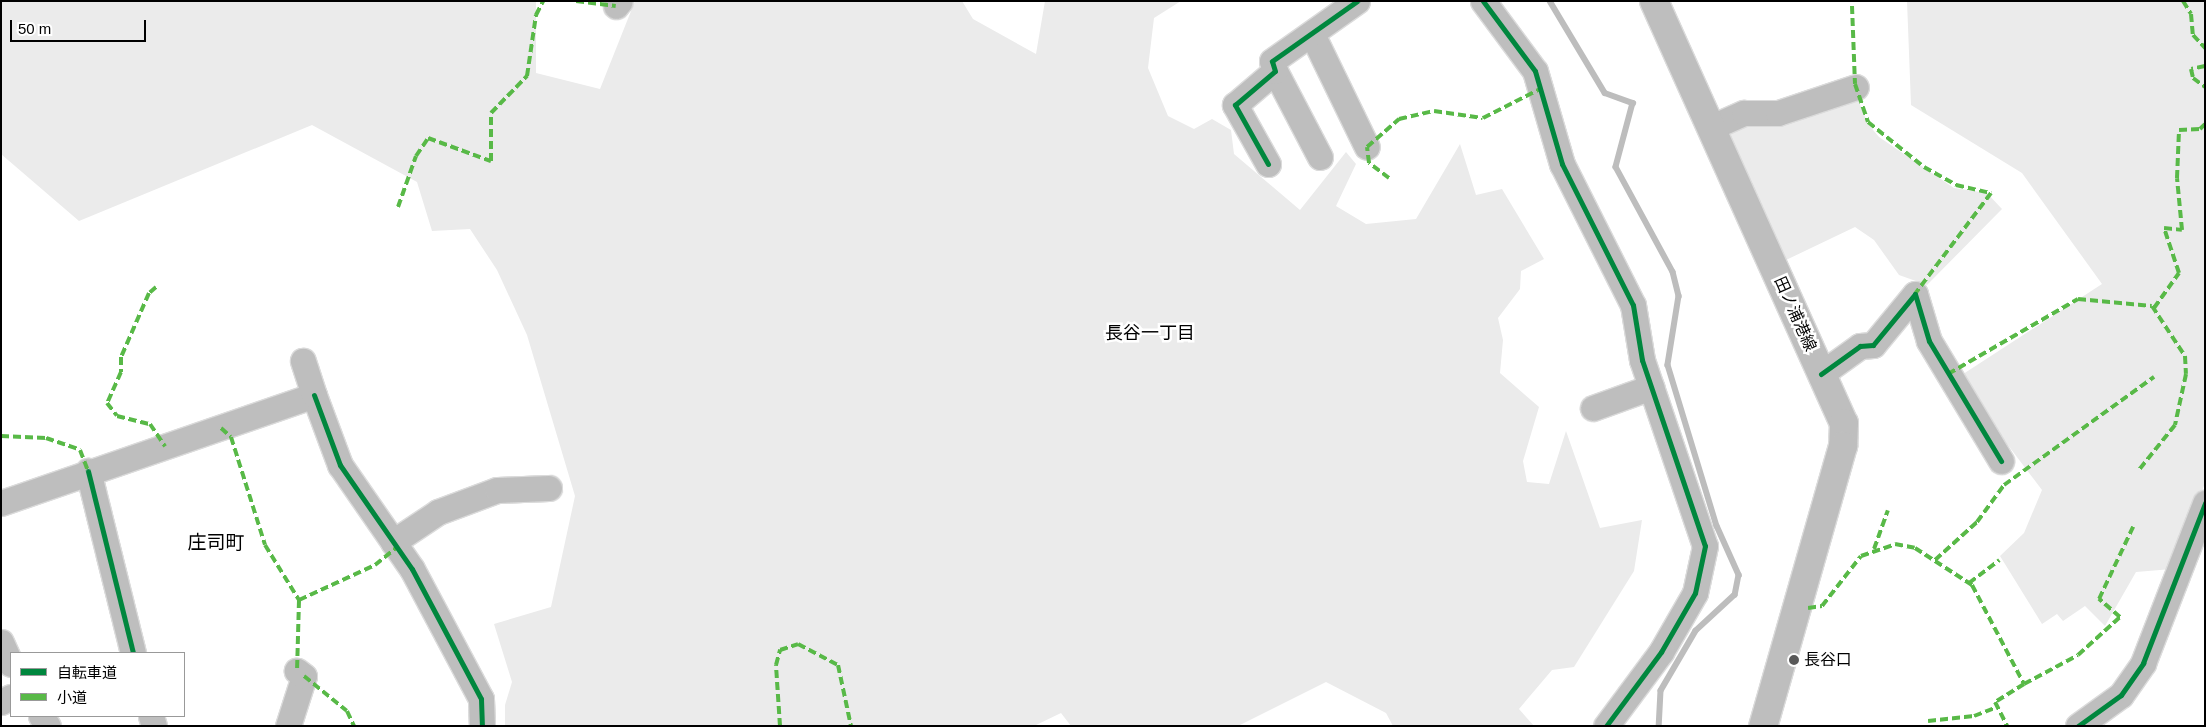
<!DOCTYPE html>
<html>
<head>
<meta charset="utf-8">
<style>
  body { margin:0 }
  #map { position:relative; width:2206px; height:727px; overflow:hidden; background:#fff; font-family:Arial,"Noto Sans JP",sans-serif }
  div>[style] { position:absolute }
  .green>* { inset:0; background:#ebebeb }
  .stream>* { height:5.5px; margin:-2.75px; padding:0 2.75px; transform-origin:2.75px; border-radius:2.75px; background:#bdbdbd }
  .roads { filter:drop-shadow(1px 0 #dbdbdb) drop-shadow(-1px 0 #dbdbdb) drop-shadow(0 1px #dbdbdb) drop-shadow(0 -1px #dbdbdb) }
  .minor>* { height:25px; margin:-12.5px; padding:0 12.5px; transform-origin:12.5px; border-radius:12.5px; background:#bebebe }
  .major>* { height:28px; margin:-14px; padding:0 14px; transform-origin:14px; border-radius:14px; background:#bebebe }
  .quiet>* { height:4px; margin-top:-2px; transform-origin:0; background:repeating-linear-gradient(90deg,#58b947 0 8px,transparent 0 12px) }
  .cycleway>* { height:5px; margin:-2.5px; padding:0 2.5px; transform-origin:2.5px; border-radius:2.5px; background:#00873e }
  .dots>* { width:14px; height:14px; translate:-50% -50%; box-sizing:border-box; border:2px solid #fff; border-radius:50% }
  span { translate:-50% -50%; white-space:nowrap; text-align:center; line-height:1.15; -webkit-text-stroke:5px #fff; paint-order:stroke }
  .street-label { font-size:16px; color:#000 }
  .poi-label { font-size:16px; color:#000 }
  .left { translate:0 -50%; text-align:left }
  .neighbourhood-label { font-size:18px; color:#000 }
  .quarter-label { font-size:19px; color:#000 }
  .frame { position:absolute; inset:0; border:2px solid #000; pointer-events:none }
  .legend { position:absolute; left:10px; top:652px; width:175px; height:65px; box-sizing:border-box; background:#fff; border:1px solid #999; margin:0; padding:6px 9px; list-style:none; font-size:15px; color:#000 }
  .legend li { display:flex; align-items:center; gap:10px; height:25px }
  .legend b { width:25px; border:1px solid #999 }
  .scale { position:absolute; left:10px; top:20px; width:136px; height:22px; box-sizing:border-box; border:2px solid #000; border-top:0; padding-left:6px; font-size:15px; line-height:18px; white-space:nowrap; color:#000; -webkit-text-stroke:4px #fff; paint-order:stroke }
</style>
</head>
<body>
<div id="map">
  <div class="green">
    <div style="clip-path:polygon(1px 1px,536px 1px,536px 73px,600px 89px,635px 1px,962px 1px,973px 19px,1036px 54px,1045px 1px,1181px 1px,1154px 18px,1148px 68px,1168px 116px,1194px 129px,1212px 119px,1231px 130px,1234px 154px,1300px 210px,1346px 152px,1356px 164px,1336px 206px,1366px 224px,1416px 219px,1460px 144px,1476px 195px,1502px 189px,1544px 259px,1521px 271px,1520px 289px,1498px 318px,1503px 340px,1500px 373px,1539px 407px,1523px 461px,1527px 482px,1549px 484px,1566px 431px,1600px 528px,1642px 520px,1634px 571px,1574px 667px,1552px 670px,1519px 709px,1534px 726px,1393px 726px,1386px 713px,1326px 682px,1238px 726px,1071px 726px,1061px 713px,1034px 726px,505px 726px,505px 705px,512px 682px,494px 624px,551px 607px,575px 496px,527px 335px,497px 270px,470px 229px,432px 231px,417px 182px,312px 125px,79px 221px,1px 154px)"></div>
    <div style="clip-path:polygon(1907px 1px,2205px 1px,2205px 483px,2172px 569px,2136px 572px,2105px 626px,2085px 606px,2063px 621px,2057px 614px,2042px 624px,2000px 556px,2024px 533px,2042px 490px,1957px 378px,2102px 284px,2022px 173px,1911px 105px)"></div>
    <div style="clip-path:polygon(1855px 92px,1868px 124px,1879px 137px,1954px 188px,1987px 193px,2002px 209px,1927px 285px,1899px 275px,1874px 240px,1855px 227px,1786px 260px,1725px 126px)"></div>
  </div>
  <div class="stream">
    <div style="left:1550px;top:1px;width:107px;rotate:59.1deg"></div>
    <div style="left:1605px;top:93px;width:30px;rotate:20deg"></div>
    <div style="left:1633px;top:103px;width:66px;rotate:104.9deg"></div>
    <div style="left:1616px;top:167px;width:119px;rotate:61.5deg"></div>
    <div style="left:1673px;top:272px;width:25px;rotate:76deg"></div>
    <div style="left:1679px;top:296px;width:70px;rotate:99.1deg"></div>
    <div style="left:1668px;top:365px;width:168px;rotate:73.1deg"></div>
    <div style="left:1717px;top:526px;width:54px;rotate:65.8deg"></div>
    <div style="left:1739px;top:575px;width:20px;rotate:101deg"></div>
    <div style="left:1735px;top:595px;width:53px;rotate:137.3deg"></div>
    <div style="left:1696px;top:631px;width:69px;rotate:120.3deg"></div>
    <div style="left:1661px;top:691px;width:35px;rotate:93deg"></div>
  </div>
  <div class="roads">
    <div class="minor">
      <div style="left:1483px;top:1px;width:87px;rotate:53.4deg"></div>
      <div style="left:1535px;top:71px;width:97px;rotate:73.8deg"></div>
      <div style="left:1562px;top:164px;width:158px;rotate:63.3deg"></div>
      <div style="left:1633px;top:305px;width:56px;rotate:80.7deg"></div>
      <div style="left:1642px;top:360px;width:196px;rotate:71.3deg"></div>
      <div style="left:1705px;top:546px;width:48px;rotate:102deg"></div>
      <div style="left:1695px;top:593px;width:68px;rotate:120deg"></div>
      <div style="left:1661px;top:652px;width:92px;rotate:126.6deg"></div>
      <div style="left:616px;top:6px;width:6px;rotate:-51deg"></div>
      <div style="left:1313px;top:36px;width:123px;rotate:64.1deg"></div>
      <div style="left:1275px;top:71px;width:97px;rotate:62.4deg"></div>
      <div style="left:1712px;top:127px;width:35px;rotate:-24deg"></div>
      <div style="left:1744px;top:113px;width:34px"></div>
      <div style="left:1778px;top:113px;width:82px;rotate:-18.4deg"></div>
      <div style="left:1268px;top:164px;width:68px;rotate:-119.2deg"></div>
      <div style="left:1235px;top:105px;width:52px;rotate:-40.4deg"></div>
      <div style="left:1275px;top:71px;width:10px;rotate:-107deg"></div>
      <div style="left:1272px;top:61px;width:104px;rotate:-35.2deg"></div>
      <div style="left:1821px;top:374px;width:48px;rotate:-35.7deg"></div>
      <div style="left:1860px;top:346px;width:13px;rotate:-4deg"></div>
      <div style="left:1873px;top:345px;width:66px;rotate:-50.5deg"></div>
      <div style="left:1915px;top:294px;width:49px;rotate:73.4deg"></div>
      <div style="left:1929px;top:341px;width:140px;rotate:59deg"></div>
      <div style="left:314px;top:395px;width:75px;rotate:69.6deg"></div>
      <div style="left:340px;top:465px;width:126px;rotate:55.3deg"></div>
      <div style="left:412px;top:569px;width:147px;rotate:62deg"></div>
      <div style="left:481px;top:699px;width:27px;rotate:88deg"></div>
      <div style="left:1593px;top:408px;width:62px;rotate:-19.9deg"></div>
      <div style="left:88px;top:471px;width:187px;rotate:76.1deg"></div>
      <div style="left:1px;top:503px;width:331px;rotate:-19deg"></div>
      <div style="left:314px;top:395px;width:36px;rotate:-108deg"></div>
      <div style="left:393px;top:542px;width:54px;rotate:-33.7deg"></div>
      <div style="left:438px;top:512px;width:63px;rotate:-20.4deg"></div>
      <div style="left:497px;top:490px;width:52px;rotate:-2.2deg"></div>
      <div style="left:1px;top:642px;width:24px;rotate:66deg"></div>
      <div style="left:1px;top:702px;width:11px;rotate:-27deg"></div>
      <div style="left:41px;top:716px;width:12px;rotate:55deg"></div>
      <div style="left:151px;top:716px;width:10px;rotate:73deg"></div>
      <div style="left:288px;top:726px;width:52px;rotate:-72.3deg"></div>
      <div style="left:304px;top:676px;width:9px;rotate:-144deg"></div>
      <div style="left:2078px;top:726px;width:53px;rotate:-35.8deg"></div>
      <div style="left:2121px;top:695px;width:39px;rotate:-55deg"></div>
      <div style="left:2143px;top:663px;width:172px;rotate:-68.8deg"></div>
    </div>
    <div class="major">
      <div style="left:1654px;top:1px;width:463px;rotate:65.8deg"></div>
      <div style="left:1844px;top:423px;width:23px;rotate:92deg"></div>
      <div style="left:1843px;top:446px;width:291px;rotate:105.9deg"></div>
    </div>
  </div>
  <div class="quiet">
    <div style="left:576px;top:1px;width:40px;rotate:7.1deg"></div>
    <div style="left:2183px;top:1px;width:15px;rotate:58deg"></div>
    <div style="left:2191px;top:14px;width:21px;rotate:85deg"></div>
    <div style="left:2193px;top:35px;width:18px;rotate:47deg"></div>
    <div style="left:1852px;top:6px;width:78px;rotate:87.8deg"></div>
    <div style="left:1855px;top:84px;width:40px;rotate:71.1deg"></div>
    <div style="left:1868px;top:122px;width:72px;rotate:38.8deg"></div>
    <div style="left:1924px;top:167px;width:37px;rotate:29deg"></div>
    <div style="left:1956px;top:185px;width:36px;rotate:13deg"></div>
    <div style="left:1991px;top:193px;width:126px;rotate:127deg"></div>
    <div style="left:2205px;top:66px;width:14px;rotate:168deg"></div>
    <div style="left:2191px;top:69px;width:9px;rotate:77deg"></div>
    <div style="left:2193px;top:78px;width:15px;rotate:37deg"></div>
    <div style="left:1389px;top:178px;width:25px;rotate:-143deg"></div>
    <div style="left:1369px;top:163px;width:16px;rotate:-97deg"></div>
    <div style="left:1367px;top:147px;width:43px;rotate:-41.2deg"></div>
    <div style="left:1399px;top:119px;width:36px;rotate:-13deg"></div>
    <div style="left:1434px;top:111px;width:49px;rotate:8.1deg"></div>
    <div style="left:1483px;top:118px;width:64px;rotate:-27deg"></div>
    <div style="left:398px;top:207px;width:54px;rotate:-70.6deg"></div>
    <div style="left:416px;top:156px;width:22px;rotate:-56deg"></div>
    <div style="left:428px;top:138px;width:67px;rotate:20.1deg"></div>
    <div style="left:491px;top:161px;width:48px;rotate:-90deg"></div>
    <div style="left:491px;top:113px;width:52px;rotate:-45.8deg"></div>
    <div style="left:527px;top:76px;width:62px;rotate:-81.6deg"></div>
    <div style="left:536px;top:15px;width:16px;rotate:-63deg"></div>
    <div style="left:156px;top:287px;width:9px;rotate:139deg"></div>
    <div style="left:149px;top:293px;width:70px;rotate:113.6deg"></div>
    <div style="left:121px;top:357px;width:15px;rotate:90deg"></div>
    <div style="left:121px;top:372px;width:34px;rotate:114deg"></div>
    <div style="left:107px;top:403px;width:16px;rotate:52deg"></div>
    <div style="left:117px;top:416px;width:34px;rotate:14deg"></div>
    <div style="left:150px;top:424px;width:27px;rotate:56deg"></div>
    <div style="left:2154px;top:308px;width:43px;rotate:-54.5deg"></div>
    <div style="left:2179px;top:273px;width:47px;rotate:-108.4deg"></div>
    <div style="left:2164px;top:228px;width:18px;rotate:6deg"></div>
    <div style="left:2182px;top:230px;width:52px;rotate:-95.5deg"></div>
    <div style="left:2177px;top:178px;width:48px;rotate:-87.6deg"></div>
    <div style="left:2179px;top:130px;width:21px;rotate:-3deg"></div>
    <div style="left:2200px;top:129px;width:7px;rotate:-45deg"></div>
    <div style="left:1948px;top:374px;width:150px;rotate:-30deg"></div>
    <div style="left:2078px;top:299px;width:74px;rotate:5.4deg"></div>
    <div style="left:2152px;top:306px;width:60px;rotate:56.6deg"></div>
    <div style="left:2185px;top:356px;width:18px;rotate:87deg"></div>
    <div style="left:2186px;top:374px;width:52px;rotate:102.2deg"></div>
    <div style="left:2175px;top:425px;width:59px;rotate:128.8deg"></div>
    <div style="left:221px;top:428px;width:13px;rotate:42deg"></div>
    <div style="left:231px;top:437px;width:113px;rotate:72.5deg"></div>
    <div style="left:265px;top:545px;width:65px;rotate:58.3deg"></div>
    <div style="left:299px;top:600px;width:71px;rotate:91.6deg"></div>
    <div style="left:1px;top:436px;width:45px;rotate:2.5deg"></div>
    <div style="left:46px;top:438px;width:36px;rotate:19deg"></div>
    <div style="left:80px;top:450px;width:22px;rotate:69deg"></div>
    <div style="left:1874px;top:549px;width:41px;rotate:-70.3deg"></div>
    <div style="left:1935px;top:560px;width:57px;rotate:-42.1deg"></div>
    <div style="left:1977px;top:522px;width:46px;rotate:-53.9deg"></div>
    <div style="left:2004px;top:485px;width:185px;rotate:-35.8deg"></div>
    <div style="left:1969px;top:583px;width:38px;rotate:-37deg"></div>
    <div style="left:299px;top:600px;width:84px;rotate:-24.7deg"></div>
    <div style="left:375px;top:565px;width:28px;rotate:-39deg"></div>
    <div style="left:1808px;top:608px;width:14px;rotate:-8deg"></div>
    <div style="left:1822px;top:606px;width:63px;rotate:-52deg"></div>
    <div style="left:1861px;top:556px;width:36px;rotate:-19deg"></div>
    <div style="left:1895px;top:544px;width:20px;rotate:11deg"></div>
    <div style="left:1915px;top:548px;width:68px;rotate:33deg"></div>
    <div style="left:1972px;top:585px;width:112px;rotate:62.3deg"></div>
    <div style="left:2024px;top:684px;width:34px;rotate:148deg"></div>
    <div style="left:1995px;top:702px;width:27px;rotate:63deg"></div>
    <div style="left:304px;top:676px;width:55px;rotate:39.1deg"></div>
    <div style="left:347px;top:711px;width:17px;rotate:65deg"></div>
    <div style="left:2024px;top:684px;width:61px;rotate:-28.2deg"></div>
    <div style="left:2078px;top:655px;width:57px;rotate:-42.1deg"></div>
    <div style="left:2120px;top:617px;width:28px;rotate:-139deg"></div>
    <div style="left:2099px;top:599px;width:80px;rotate:-64.7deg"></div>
    <div style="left:1928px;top:721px;width:46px;rotate:-6.2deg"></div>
    <div style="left:1974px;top:716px;width:26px;rotate:-21deg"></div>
    <div style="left:780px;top:726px;width:61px;rotate:-93.8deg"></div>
    <div style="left:776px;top:665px;width:16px;rotate:-75deg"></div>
    <div style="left:780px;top:650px;width:19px;rotate:-18deg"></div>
    <div style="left:798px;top:644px;width:45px;rotate:27.7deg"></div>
    <div style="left:838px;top:665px;width:62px;rotate:78deg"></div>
  </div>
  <div class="cycleway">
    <div style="left:1483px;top:1px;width:87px;rotate:53.4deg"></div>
    <div style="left:1535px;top:71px;width:97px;rotate:73.8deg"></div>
    <div style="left:1562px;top:164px;width:158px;rotate:63.3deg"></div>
    <div style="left:1633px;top:305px;width:56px;rotate:80.7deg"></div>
    <div style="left:1642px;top:360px;width:196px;rotate:71.3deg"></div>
    <div style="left:1705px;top:546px;width:48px;rotate:102deg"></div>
    <div style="left:1695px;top:593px;width:68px;rotate:120deg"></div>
    <div style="left:1661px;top:652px;width:92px;rotate:126.6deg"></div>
    <div style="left:1268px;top:164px;width:68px;rotate:-119.2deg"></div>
    <div style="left:1235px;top:105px;width:52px;rotate:-40.4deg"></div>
    <div style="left:1275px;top:71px;width:10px;rotate:-107deg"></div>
    <div style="left:1272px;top:61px;width:104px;rotate:-35.2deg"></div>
    <div style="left:1821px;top:374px;width:48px;rotate:-35.7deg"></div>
    <div style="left:1860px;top:346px;width:13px;rotate:-4deg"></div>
    <div style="left:1873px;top:345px;width:66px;rotate:-50.5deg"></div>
    <div style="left:1915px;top:294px;width:49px;rotate:73.4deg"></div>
    <div style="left:1929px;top:341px;width:140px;rotate:59deg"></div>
    <div style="left:314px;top:395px;width:75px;rotate:69.6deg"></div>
    <div style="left:340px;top:465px;width:126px;rotate:55.3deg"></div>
    <div style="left:412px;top:569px;width:147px;rotate:62deg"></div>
    <div style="left:481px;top:699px;width:27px;rotate:88deg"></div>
    <div style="left:88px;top:471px;width:187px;rotate:76.1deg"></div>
    <div style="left:2078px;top:726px;width:53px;rotate:-35.8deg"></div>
    <div style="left:2121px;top:695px;width:39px;rotate:-55deg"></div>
    <div style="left:2143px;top:663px;width:172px;rotate:-68.8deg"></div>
  </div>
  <div class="dots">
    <div style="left:1794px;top:660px;background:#595959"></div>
  </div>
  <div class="street-label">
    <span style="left:1795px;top:314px;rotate:66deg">田ノ浦港線</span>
  </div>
  <div class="poi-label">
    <span class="left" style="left:1804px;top:660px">長谷口</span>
  </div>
  <div class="neighbourhood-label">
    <span style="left:1150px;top:333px">長谷一丁目</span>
  </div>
  <div class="quarter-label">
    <span style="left:216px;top:543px">庄司町</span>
  </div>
  <div class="frame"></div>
  <ul class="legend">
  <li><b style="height:6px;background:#00873e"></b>自転車道</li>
  <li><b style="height:6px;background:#58b947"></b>小道</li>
  </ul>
  <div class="scale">50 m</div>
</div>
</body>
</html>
